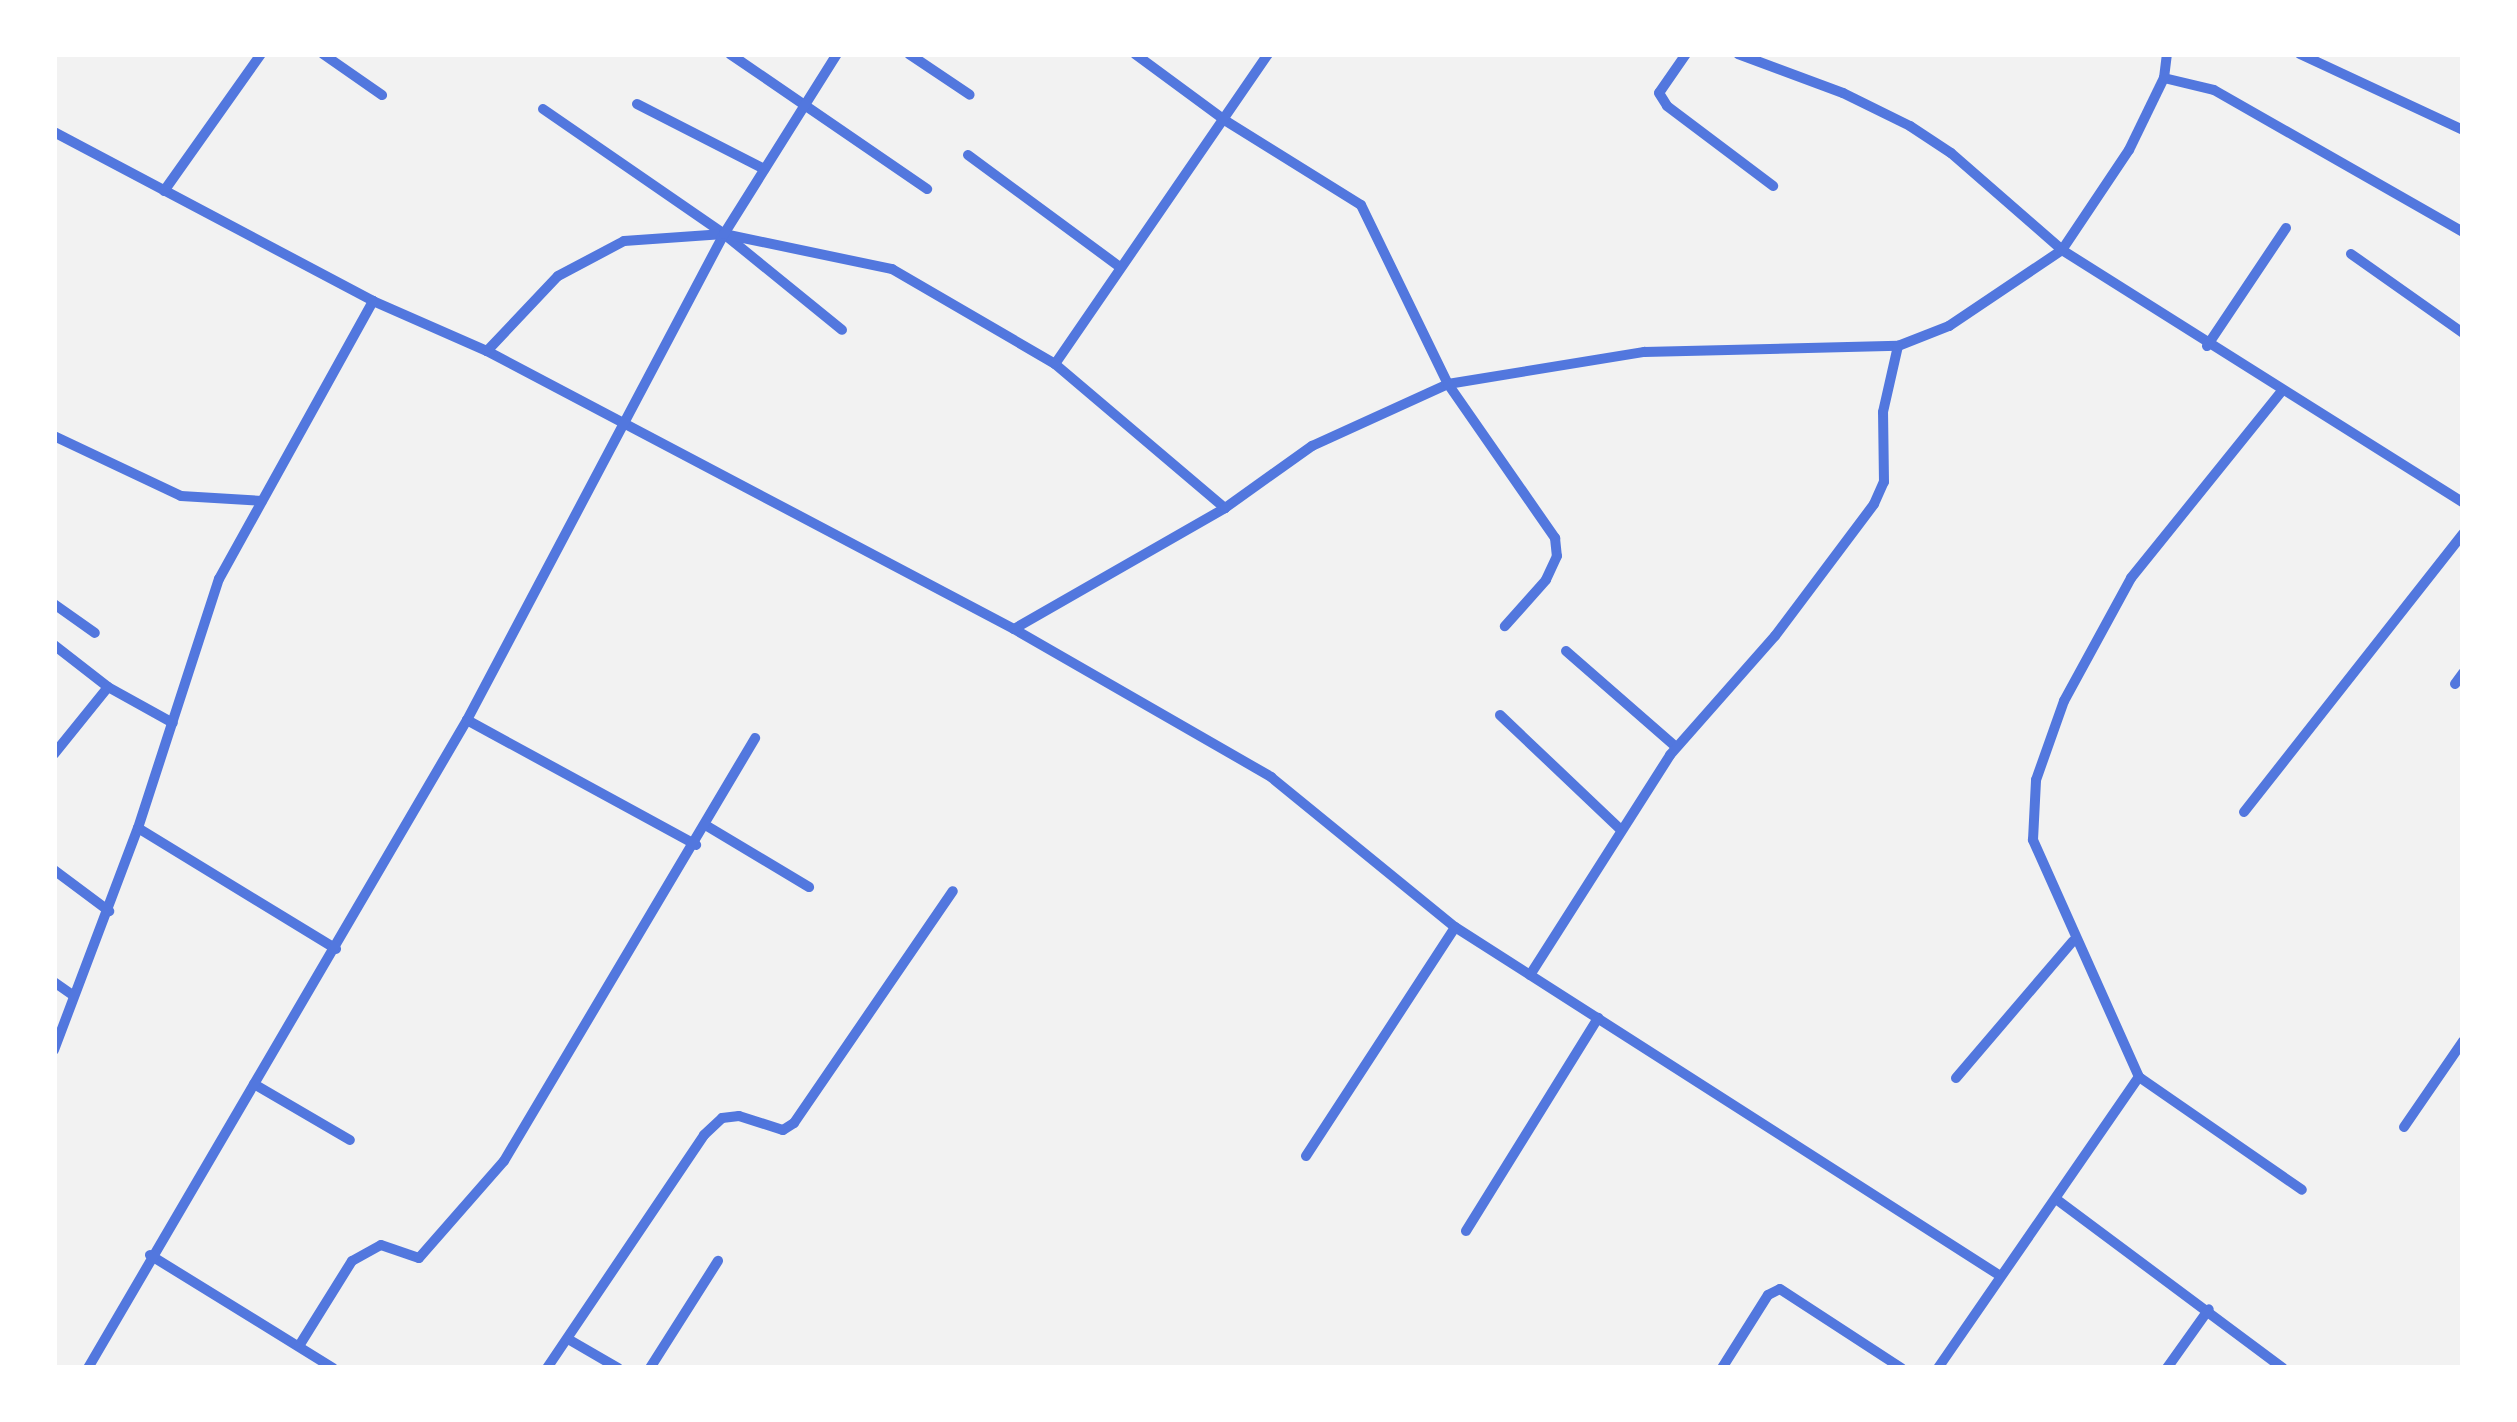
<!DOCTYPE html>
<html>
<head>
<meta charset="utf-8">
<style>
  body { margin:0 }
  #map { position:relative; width:2517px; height:1422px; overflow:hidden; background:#f2f2f2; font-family:Roboto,sans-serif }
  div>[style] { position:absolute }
  .minor>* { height:10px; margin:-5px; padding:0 5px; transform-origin:5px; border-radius:5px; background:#5277de }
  span { translate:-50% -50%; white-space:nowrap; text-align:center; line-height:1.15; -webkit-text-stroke:9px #fff; paint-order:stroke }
  .frame { position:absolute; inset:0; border:57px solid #fff; pointer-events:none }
</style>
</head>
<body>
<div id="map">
  <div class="minor">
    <div style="left:323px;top:54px;width:72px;rotate:34.8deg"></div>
    <div style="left:730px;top:54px;width:239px;rotate:34.4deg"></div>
    <div style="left:909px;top:54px;width:73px;rotate:33.9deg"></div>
    <div style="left:1135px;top:54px;width:113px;rotate:36.4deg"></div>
    <div style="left:1226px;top:121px;width:159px;rotate:31.9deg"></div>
    <div style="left:1361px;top:205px;width:199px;rotate:64.1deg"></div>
    <div style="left:1448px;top:384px;width:188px;rotate:55.2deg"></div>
    <div style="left:1555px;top:538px;width:18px;rotate:84deg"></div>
    <div style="left:1557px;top:556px;width:26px;rotate:115deg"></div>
    <div style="left:1546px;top:580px;width:62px;rotate:131.7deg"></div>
    <div style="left:1686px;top:54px;width:47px;rotate:124.7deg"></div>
    <div style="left:1659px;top:93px;width:15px;rotate:58deg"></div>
    <div style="left:1667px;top:106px;width:133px;rotate:37deg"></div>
    <div style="left:1738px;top:54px;width:112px;rotate:20.4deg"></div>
    <div style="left:1843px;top:93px;width:75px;rotate:26.2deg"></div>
    <div style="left:1910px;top:126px;width:49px;rotate:33.4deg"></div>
    <div style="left:1951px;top:153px;width:147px;rotate:41.1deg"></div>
    <div style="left:2062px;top:250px;width:474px;rotate:32.2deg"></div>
    <div style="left:2300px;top:54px;width:180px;rotate:25deg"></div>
    <div style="left:2164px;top:78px;width:51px;rotate:13.5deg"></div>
    <div style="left:2214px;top:90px;width:287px;rotate:29.7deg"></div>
    <div style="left:637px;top:104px;width:143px;rotate:27.1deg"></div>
    <div style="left:543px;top:109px;width:220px;rotate:34.6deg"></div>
    <div style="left:724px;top:234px;width:152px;rotate:39.1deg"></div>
    <div style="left:54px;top:132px;width:361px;rotate:27.9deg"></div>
    <div style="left:373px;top:301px;width:124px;rotate:23.7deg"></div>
    <div style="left:487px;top:351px;width:596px;rotate:27.81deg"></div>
    <div style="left:1014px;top:629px;width:297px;rotate:29.9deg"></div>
    <div style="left:1271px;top:777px;width:237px;rotate:39.2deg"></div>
    <div style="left:1455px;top:927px;width:646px;rotate:32.61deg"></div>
    <div style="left:968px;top:155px;width:189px;rotate:36.4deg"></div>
    <div style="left:164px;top:191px;width:168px;rotate:-54.7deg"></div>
    <div style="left:2351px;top:254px;width:137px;rotate:35.2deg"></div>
    <div style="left:2207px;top:346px;width:142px;rotate:-56.2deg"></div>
    <div style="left:487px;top:351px;width:103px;rotate:-46.6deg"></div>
    <div style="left:558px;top:276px;width:75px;rotate:-27.9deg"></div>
    <div style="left:624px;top:241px;width:100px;rotate:-4deg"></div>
    <div style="left:724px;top:234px;width:172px;rotate:11.8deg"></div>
    <div style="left:892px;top:269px;width:189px;rotate:30.2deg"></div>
    <div style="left:1055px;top:364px;width:223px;rotate:40.3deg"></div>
    <div style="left:1055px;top:364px;width:376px;rotate:-55.5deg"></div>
    <div style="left:54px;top:436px;width:140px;rotate:25.3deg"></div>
    <div style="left:181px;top:496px;width:81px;rotate:3.5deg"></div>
    <div style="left:54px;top:604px;width:50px;rotate:35.3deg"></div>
    <div style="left:1014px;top:629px;width:243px;rotate:-29.8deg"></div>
    <div style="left:1225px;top:508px;width:107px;rotate:-35.5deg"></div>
    <div style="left:1312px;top:446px;width:149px;rotate:-24.5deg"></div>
    <div style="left:1448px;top:384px;width:199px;rotate:-9.3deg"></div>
    <div style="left:1644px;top:352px;width:254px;rotate:-1.4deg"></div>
    <div style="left:1898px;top:346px;width:55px;rotate:-21.4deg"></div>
    <div style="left:1949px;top:326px;width:136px;rotate:-33.9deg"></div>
    <div style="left:2062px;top:250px;width:120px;rotate:-56.2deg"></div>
    <div style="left:2129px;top:150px;width:80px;rotate:-64.1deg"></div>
    <div style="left:2164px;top:78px;width:24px;rotate:-83deg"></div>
    <div style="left:54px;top:645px;width:68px;rotate:37.9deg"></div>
    <div style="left:108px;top:687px;width:74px;rotate:29deg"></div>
    <div style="left:1566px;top:651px;width:146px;rotate:41.1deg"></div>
    <div style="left:2455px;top:684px;width:14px;rotate:-54deg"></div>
    <div style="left:1500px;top:715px;width:166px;rotate:43.5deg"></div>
    <div style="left:467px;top:720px;width:261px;rotate:28.6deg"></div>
    <div style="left:54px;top:754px;width:86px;rotate:-51.1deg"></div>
    <div style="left:2244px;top:812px;width:354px;rotate:-51.8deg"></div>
    <div style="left:707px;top:826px;width:119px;rotate:30.9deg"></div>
    <div style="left:138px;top:828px;width:232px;rotate:31.4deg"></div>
    <div style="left:54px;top:870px;width:69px;rotate:36.7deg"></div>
    <div style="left:1530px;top:975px;width:261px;rotate:-57.5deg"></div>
    <div style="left:1670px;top:755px;width:159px;rotate:-48.6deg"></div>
    <div style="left:1775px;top:636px;width:165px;rotate:-53.1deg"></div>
    <div style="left:1874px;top:504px;width:24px;rotate:-66deg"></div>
    <div style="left:1884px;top:482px;width:70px;rotate:-90.8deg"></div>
    <div style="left:1883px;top:412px;width:68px;rotate:-77.2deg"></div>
    <div style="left:54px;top:982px;width:24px;rotate:35deg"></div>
    <div style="left:54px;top:1050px;width:237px;rotate:-69.3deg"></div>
    <div style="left:138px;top:828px;width:262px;rotate:-72deg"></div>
    <div style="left:219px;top:579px;width:318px;rotate:-61deg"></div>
    <div style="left:2139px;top:1077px;width:198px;rotate:34.7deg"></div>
    <div style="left:1956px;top:1078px;width:180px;rotate:-49.5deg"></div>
    <div style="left:254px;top:1084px;width:111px;rotate:30.3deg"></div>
    <div style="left:2404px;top:1127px;width:104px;rotate:-55.5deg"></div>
    <div style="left:1306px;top:1156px;width:273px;rotate:-56.9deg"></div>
    <div style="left:2056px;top:1199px;width:283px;rotate:36.7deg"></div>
    <div style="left:1466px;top:1231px;width:251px;rotate:-58.2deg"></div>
    <div style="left:150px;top:1255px;width:215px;rotate:31.7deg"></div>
    <div style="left:568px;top:1339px;width:58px;rotate:30.1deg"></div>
    <div style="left:299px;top:1346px;width:100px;rotate:-58.1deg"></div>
    <div style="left:352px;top:1261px;width:33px;rotate:-29deg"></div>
    <div style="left:381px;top:1245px;width:40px;rotate:18.9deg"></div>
    <div style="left:419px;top:1258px;width:129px;rotate:-48.8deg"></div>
    <div style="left:504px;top:1161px;width:492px;rotate:-59.3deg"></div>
    <div style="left:88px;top:1368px;width:751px;rotate:-59.68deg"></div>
    <div style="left:467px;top:720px;width:550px;rotate:-62.13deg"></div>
    <div style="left:724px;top:234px;width:213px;rotate:-57.9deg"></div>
    <div style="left:547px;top:1368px;width:281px;rotate:-56deg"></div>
    <div style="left:704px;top:1135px;width:25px;rotate:-43deg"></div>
    <div style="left:722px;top:1118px;width:17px;rotate:-7deg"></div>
    <div style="left:739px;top:1116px;width:46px;rotate:17.7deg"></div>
    <div style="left:783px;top:1130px;width:13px;rotate:-32deg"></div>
    <div style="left:794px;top:1123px;width:281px;rotate:-55.6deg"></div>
    <div style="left:650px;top:1368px;width:127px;rotate:-57.6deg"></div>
    <div style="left:1722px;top:1368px;width:86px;rotate:-57.8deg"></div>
    <div style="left:1768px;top:1295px;width:13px;rotate:-27deg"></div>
    <div style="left:1780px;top:1289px;width:145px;rotate:33.1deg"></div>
    <div style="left:1938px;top:1368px;width:354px;rotate:-55.4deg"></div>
    <div style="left:2139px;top:1077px;width:260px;rotate:-114.1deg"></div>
    <div style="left:2033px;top:840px;width:60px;rotate:-87.1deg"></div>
    <div style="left:2036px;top:780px;width:84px;rotate:-70.5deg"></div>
    <div style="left:2064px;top:701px;width:140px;rotate:-61.4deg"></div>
    <div style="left:2131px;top:578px;width:240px;rotate:-51.1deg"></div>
    <div style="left:2167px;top:1368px;width:72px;rotate:-54.6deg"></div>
  </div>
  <div class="frame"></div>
</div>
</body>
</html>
